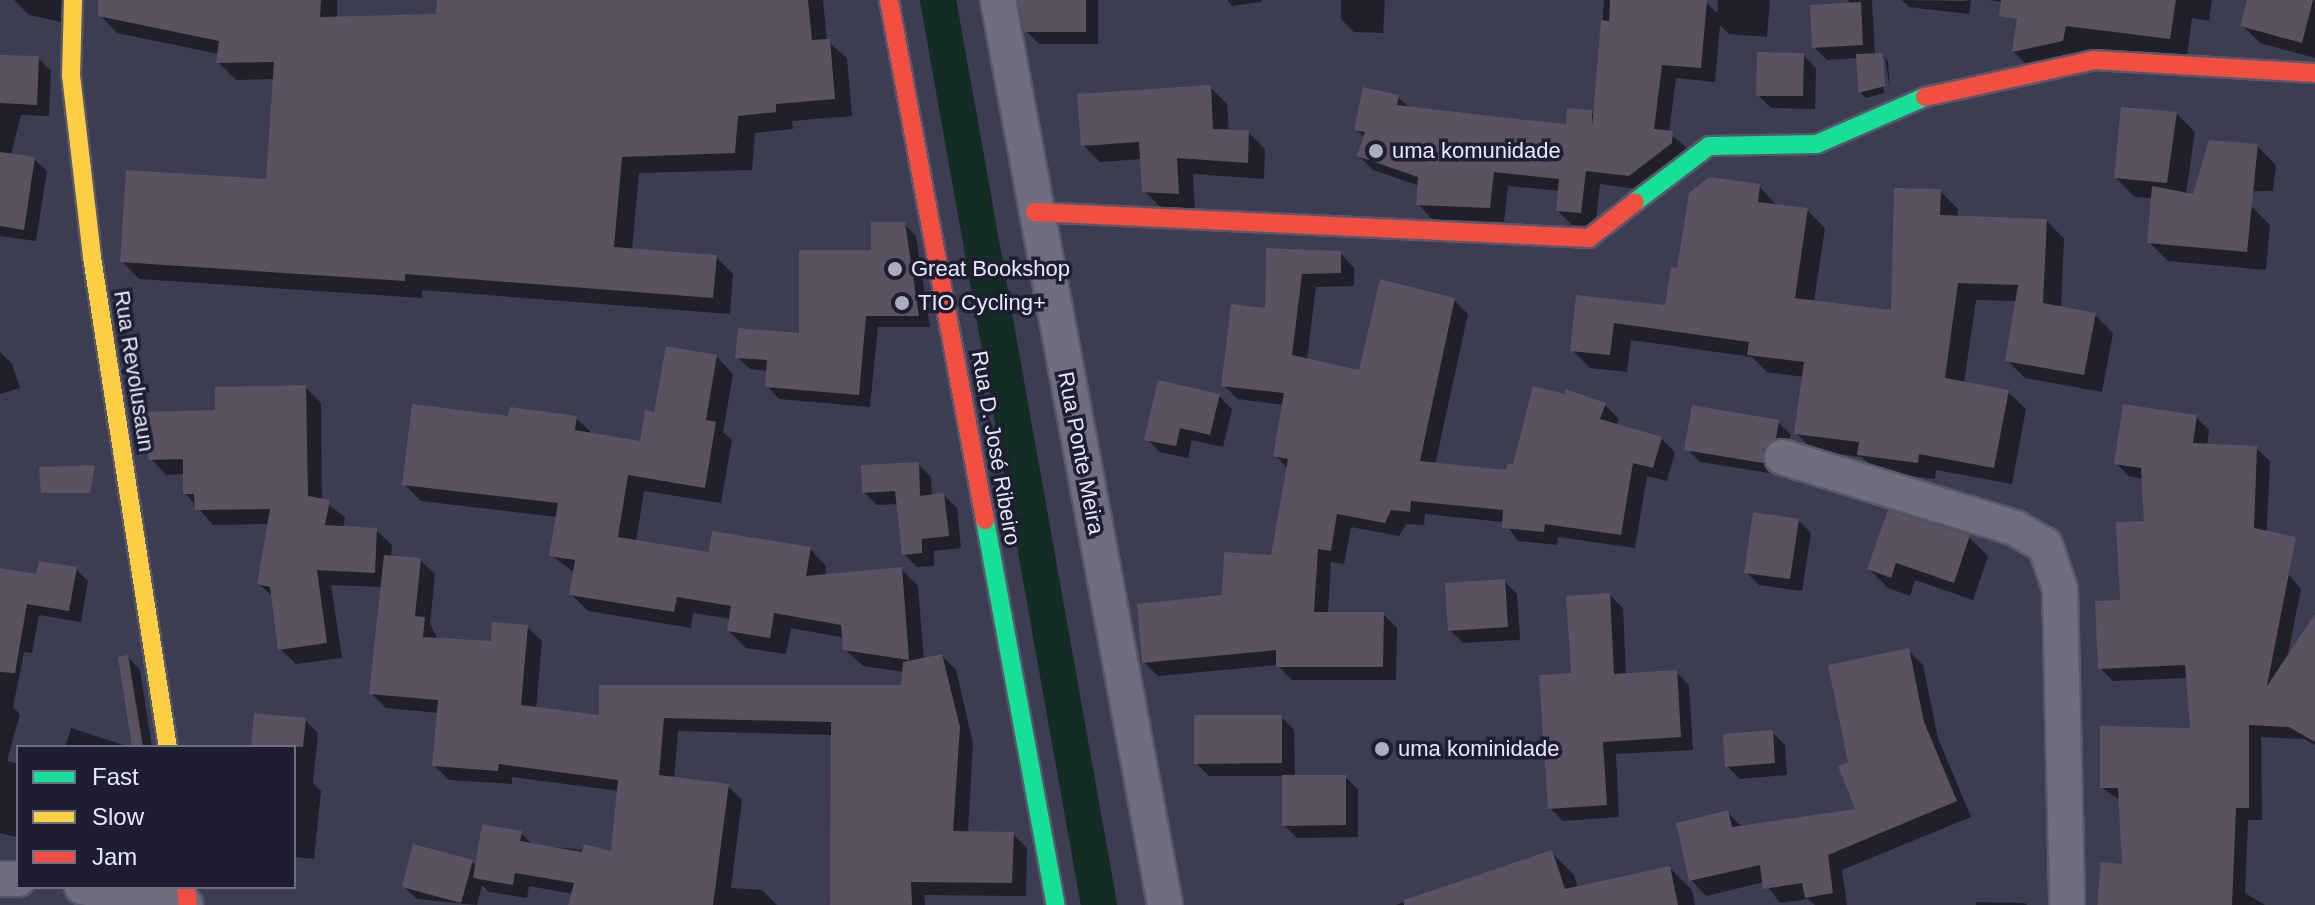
<!DOCTYPE html>
<html>
<head>
<meta charset="utf-8">
<style>
  body { margin:0 }
  #map { position:relative; width:2315px; height:905px; overflow:hidden; background:#3c3c52; font-family:Arial,sans-serif }
  div>[style] { position:absolute }
  .shadow>* { inset:0; background:#0007 }
  .canal>* { height:36px; margin:-18px; padding:0 18px; transform-origin:18px; border-radius:18px; background:#132d24 }
  .building>* { inset:0; background:#5a5261 }
  .roads { filter:drop-shadow(2px 0 #58586a) drop-shadow(-2px 0 #58586a) drop-shadow(0 2px #58586a) drop-shadow(0 -2px #58586a) }
  .street>* { height:34px; margin:-17px; padding:0 17px; transform-origin:17px; border-radius:17px; background:#6e6e7e }
  .fast>* { height:18px; margin:-9px; padding:0 9px; transform-origin:9px; border-radius:9px; background:#16e098 }
  .slow>* { height:18px; margin:-9px; padding:0 9px; transform-origin:9px; border-radius:9px; background:#ffcf43 }
  .jam>* { height:18px; margin:-9px; padding:0 9px; transform-origin:9px; border-radius:9px; background:#f24e42 }
  .dots>* { width:22px; height:22px; translate:-50% -50%; box-sizing:border-box; border:4px solid #1e1e30; border-radius:50% }
  span { translate:-50% -50%; white-space:nowrap; text-align:center; line-height:1.15; -webkit-text-stroke:7px #1e1e30; paint-order:stroke }
  .poi-label { font-size:22px; color:#e7e8fc }
  .left { translate:0 -50%; text-align:left }
  .street-label { font-size:22px; color:#e7e8fc }
  .legend { position:absolute; left:16px; top:745px; width:280px; height:144px; box-sizing:border-box; background:#1e1e30; border:2px solid #6e6f82; margin:0; padding:10px 14px; list-style:none; font-size:24px; color:#e7e8fc }
  .legend li { display:flex; align-items:center; gap:16px; height:40px }
  .legend b { width:40px; border:2px solid #6e6f82 }
</style>
</head>
<body>
<div id="map">
  <div class="shadow">
    <div style="clip-path:polygon(14px 0,74px 0,65px 23px,29px 15px)"></div>
    <div style="clip-path:polygon(98px 0,337px 0,337px 18px,437px 16px,439px 0,823px 0,827px 41px,847px 58px,852px 116px,792px 121px,793px 129px,755px 133px,752px 170px,639px 173px,632px 251px,716px 257px,733px 274px,730px 314px,422px 290px,422px 298px,139px 279px,122px 261px,268px 182px,275px 79px,236px 80px,218px 62px,219px 54px,117px 33px,100px 15px)"></div>
    <div style="clip-path:polygon(1021px 0,1098px 0,1098px 44px,1039px 44px,1026px 31px)"></div>
    <div style="clip-path:polygon(1227px 0,1261px 0,1261px 2px,1232px 6px)"></div>
    <div style="clip-path:polygon(1341px 0,1385px 0,1383px 33px,1354px 32px,1341px 19px)"></div>
    <div style="clip-path:polygon(1604px 0,1706px 2px,1717px 13px,1718px 0,1770px 0,1767px 37px,1729px 34px,1720px 25px,1715px 82px,1676px 78px,1669px 133px,1687px 148px,1644px 190px,1600px 184px,1595px 226px,1572px 225px,1558px 211px,1560px 191px,1508px 186px,1504px 222px,1432px 219px,1418px 204px,1420px 186px,1373px 170px,1359px 156px,1365px 138px,1356px 129px,1398px 97px,1411px 109px,1567px 126px,1591px 112px,1595px 116px)"></div>
    <div style="clip-path:polygon(1848px 0,1872px 0,1875px 55px,1882px 55px,1888px 61px,1890px 91px,1885px 58px,1881px 58px,1884px 93px,1866px 98px,1860px 92px,1858px 58px,1827px 60px,1814px 47px,1851px 5px)"></div>
    <div style="clip-path:polygon(1902px 0,1962px 1px,1971px 0,1969px 14px,1909px 7px)"></div>
    <div style="clip-path:polygon(1989px 0,2212px 0,2209px 21px,2192px 18px,2187px 56px,2031px 69px,2014px 52px,2021px 5px)"></div>
    <div style="clip-path:polygon(2249px 0,2315px 0,2315px 58px,2260px 43px,2242px 25px)"></div>
    <div style="clip-path:polygon(1803px 55px,1816px 68px,1815px 109px,1771px 108px,1758px 95px)"></div>
    <div style="clip-path:polygon(38px 58px,51px 71px,49px 116px,21px 115px,11px 155px,34px 159px,47px 171px,36px 241px,0 236px,0 93px)"></div>
    <div style="clip-path:polygon(1210px 87px,1227px 104px,1229px 132px,1248px 132px,1265px 149px,1264px 179px,1193px 174px,1195px 210px,1161px 208px,1144px 191px,1142px 159px,1100px 162px,1083px 145px)"></div>
    <div style="clip-path:polygon(2176px 113px,2195px 132px,2186px 194px,2251px 206px,2270px 225px,2266px 270px,2168px 261px,2149px 242px,2153px 198px,2135px 197px,2116px 178px)"></div>
    <div style="clip-path:polygon(2257px 146px,2276px 165px,2273px 191px,2220px 192px)"></div>
    <div style="clip-path:polygon(1759px 186px,1777px 206px,1807px 210px,1825px 228px,1814px 302px,1893px 312px,1940px 191px,1958px 209px,1957px 218px,2047px 221px,2064px 239px,2061px 309px,2095px 315px,2113px 333px,2102px 392px,2025px 378px,2007px 360px,2017px 301px,1976px 300px,1964px 383px,2008px 392px,2026px 409px,2012px 484px,1936px 470px,1935px 479px,1877px 472px,1862px 457px,1814px 451px,1796px 433px,1804px 377px,1767px 372px,1752px 357px,1631px 340px,1627px 372px,1590px 368px,1572px 350px,1578px 298px,1667px 307px,1679px 270px)"></div>
    <div style="clip-path:polygon(904px 224px,916px 236px,930px 327px,878px 327px,870px 407px,779px 399px,767px 386px,768px 371px,750px 369px,737px 357px,801px 335px)"></div>
    <div style="clip-path:polygon(1268px 250px,1340px 253px,1354px 268px,1354px 286px,1316px 287px,1307px 360px,1361px 372px,1454px 300px,1468px 314px,1435px 465px,1508px 472px,1605px 405px,1619px 419px,1616px 426px,1661px 438px,1675px 452px,1667px 481px,1647px 476px,1635px 548px,1558px 537px,1557px 545px,1518px 541px,1504px 522px,1425px 514px,1424px 525px,1406px 524px,1399px 536px,1351px 527px,1344px 564px,1331px 562px,1328px 614px,1383px 614px,1397px 628px,1396px 680px,1292px 680px,1277px 665px,1158px 676px,1144px 662px,1273px 557px,1288px 469px,1276px 456px,1284px 405px,1238px 399px,1223px 385px,1267px 310px)"></div>
    <div style="clip-path:polygon(0 352px,12px 364px,20px 388px,0 394px)"></div>
    <div style="clip-path:polygon(717px 357px,733px 374px,723px 432px,732px 440px,721px 503px,644px 491px,636px 542px,710px 555px,810px 549px,826px 566px,825px 576px,901px 569px,918px 586px,924px 660px,942px 656px,956px 670px,973px 743px,968px 833px,1013px 834px,1027px 848px,1026px 896px,924px 895px,925px 905px,834px 905px,833px 735px,678px 731px,674px 779px,728px 786px,742px 800px,731px 888px,762px 890px,777px 905px,584px 905px,573px 894px,529px 886px,527px 898px,489px 892px,482px 885px,477px 905px,417px 899px,404px 887px,472px 862px,477px 867px,521px 833px,533px 845px,613px 853px,619px 791px,512px 777px,512px 784px,449px 780px,434px 765px,439px 713px,386px 708px,372px 694px,382px 587px,331px 585px,342px 658px,296px 664px,280px 649px,273px 597px,259px 584px,270px 524px,213px 525px,185px 493px,185px 474px,166px 475px,151px 459px,217px 412px,305px 387px,321px 403px,322px 500px,345px 517px,343px 528px,376px 530px,392px 545px,391px 557px,420px 560px,435px 574px,430px 624px,438px 640px,493px 643px,527px 627px,542px 641px,536px 709px,601px 718px,903px 687px,904px 672px,863px 666px,845px 649px,845px 638px,791px 628px,786px 654px,746px 648px,729px 631px,731px 619px,693px 613px,691px 628px,588px 611px,571px 594px,575px 573px,551px 555px,557px 517px,421px 501px,404px 484px,510px 419px,576px 418px,594px 435px,642px 443px,656px 414px)"></div>
    <div style="clip-path:polygon(1219px 396px,1232px 409px,1223px 447px,1192px 440px,1188px 458px,1160px 452px,1147px 439px)"></div>
    <div style="clip-path:polygon(2196px 417px,2209px 430px,2207px 446px,2256px 448px,2270px 461px,2266px 548px,2301px 589px,2287px 659px,2315px 618px,2315px 745px,2304px 739px,2261px 737px,2262px 820px,2248px 820px,2245px 893px,2265px 905px,2099px 905px,2124px 866px,2121px 801px,2102px 788px,2192px 730px,2188px 678px,2113px 681px,2100px 668px,2146px 522px,2143px 479px,2129px 476px,2116px 463px)"></div>
    <div style="clip-path:polygon(1778px 422px,1791px 435px,1775px 474px,1700px 462px,1687px 449px)"></div>
    <div style="clip-path:polygon(918px 464px,931px 477px,932px 496px,944px 495px,957px 508px,961px 548px,934px 551px,934px 566px,917px 567px,904px 554px,898px 504px,877px 505px,864px 492px)"></div>
    <div style="clip-path:polygon(1889px 513px,1969px 537px,1988px 556px,1973px 600px,1915px 580px,1910px 596px,1888px 588px,1869px 569px)"></div>
    <div style="clip-path:polygon(1798px 520px,1811px 533px,1802px 591px,1759px 585px,1746px 572px)"></div>
    <div style="clip-path:polygon(76px 569px,88px 581px,81px 622px,39px 615px,32px 653px,24px 652px,13px 707px,20px 714px,7px 761px,18px 764px,16px 837px,0 833px,0 570px,38px 576px)"></div>
    <div style="clip-path:polygon(1504px 581px,1517px 594px,1520px 640px,1463px 643px,1450px 630px)"></div>
    <div style="clip-path:polygon(1610px 595px,1623px 608px,1626px 675px,1676px 672px,1689px 685px,1693px 750px,1616px 754px,1619px 817px,1563px 821px,1550px 808px)"></div>
    <div style="clip-path:polygon(1908px 650px,1923px 665px,1938px 738px,1971px 817px,1842px 870px,1847px 905px,1815px 905px,1808px 899px,1780px 903px,1764px 882px,1706px 896px,1691px 880px,1728px 813px,1742px 827px,1858px 810px,1850px 763px)"></div>
    <div style="clip-path:polygon(128px 657px,140px 670px,152px 747px,134px 747px)"></div>
    <div style="clip-path:polygon(1281px 717px,1294px 730px,1295px 777px,1345px 777px,1358px 789px,1358px 837px,1297px 838px,1284px 825px,1284px 776px,1209px 776px,1196px 763px)"></div>
    <div style="clip-path:polygon(305px 720px,318px 733px,313px 783px,321px 791px,314px 859px,294px 857px,294px 747px,253px 747px)"></div>
    <div style="clip-path:polygon(71px 728px,130px 747px,65px 747px)"></div>
    <div style="clip-path:polygon(1772px 732px,1785px 745px,1787px 775px,1740px 779px,1727px 766px)"></div>
    <div style="clip-path:polygon(1551px 852px,1574px 875px,1578px 888px,1670px 868px,1692px 890px,1695px 905px,1396px 905px)"></div>
    <div style="clip-path:polygon(1976px 902px,2025px 903px,2027px 905px,1976px 905px)"></div>
  </div>
  <div class="canal">
    <div style="left:938px;top:0;width:919px;rotate:79.91deg"></div>
  </div>
  <div class="building">
    <div style="clip-path:polygon(98px 0,321px 0,320px 17px,436px 14px,437px 0,808px 0,812px 40px,830px 39px,835px 99px,776px 104px,776px 112px,738px 116px,735px 153px,622px 157px,614px 247px,717px 255px,713px 298px,405px 274px,405px 281px,120px 262px,126px 170px,266px 179px,274px 62px,216px 63px,219px 41px,98px 16px)"></div>
    <div style="clip-path:polygon(1018px 0,1086px 0,1086px 32px,1024px 32px)"></div>
    <div style="clip-path:polygon(1610px 0,1707px 0,1701px 68px,1662px 65px,1654px 129px,1673px 131px,1672px 143px,1629px 176px,1586px 171px,1581px 213px,1556px 211px,1559px 179px,1494px 172px,1490px 208px,1416px 205px,1418px 177px,1357px 156px,1365px 132px,1354px 130px,1363px 87px,1399px 95px,1397px 105px,1516px 119px,1566px 124px,1567px 108px,1592px 110px,1592px 127px,1601px 20px,1609px 21px)"></div>
    <div style="clip-path:polygon(2001px 0,2176px 0,2170px 39px,2066px 26px,2063px 41px,2012px 52px,2017px 19px,1999px 16px)"></div>
    <div style="clip-path:polygon(2247px 0,2313px 0,2302px 43px,2240px 26px)"></div>
    <div style="clip-path:polygon(1861px 2px,1863px 45px,1812px 48px,1810px 5px)"></div>
    <div style="clip-path:polygon(1757px 52px,1804px 53px,1803px 96px,1756px 96px)"></div>
    <div style="clip-path:polygon(1883px 53px,1885px 86px,1858px 93px,1856px 54px)"></div>
    <div style="clip-path:polygon(0 55px,39px 56px,37px 105px,0 103px)"></div>
    <div style="clip-path:polygon(1211px 85px,1213px 129px,1249px 130px,1248px 163px,1177px 158px,1179px 194px,1142px 192px,1139px 142px,1081px 146px,1077px 94px)"></div>
    <div style="clip-path:polygon(2121px 107px,2177px 112px,2167px 183px,2114px 178px)"></div>
    <div style="clip-path:polygon(2209px 140px,2258px 144px,2247px 252px,2147px 243px,2152px 186px,2193px 194px)"></div>
    <div style="clip-path:polygon(0 152px,35px 157px,24px 230px,0 226px)"></div>
    <div style="clip-path:polygon(1709px 177px,1760px 184px,1758px 202px,1808px 208px,1795px 298px,1891px 310px,1894px 188px,1941px 189px,1940px 215px,2047px 219px,2043px 303px,2096px 313px,2084px 375px,2005px 361px,2018px 285px,1958px 283px,1945px 378px,2009px 390px,1994px 468px,1919px 454px,1918px 463px,1857px 455px,1859px 442px,1794px 434px,1804px 362px,1747px 355px,1749px 342px,1614px 323px,1610px 355px,1570px 351px,1576px 295px,1665px 305px,1671px 267px,1677px 268px,1689px 193px)"></div>
    <div style="clip-path:polygon(871px 222px,905px 222px,919px 316px,866px 316px,859px 395px,765px 387px,767px 360px,735px 358px,738px 328px,799px 333px,799px 250px,871px 250px)"></div>
    <div style="clip-path:polygon(1266px 248px,1341px 251px,1341px 273px,1302px 274px,1292px 355px,1359px 370px,1380px 279px,1455px 298px,1420px 461px,1506px 470px,1507px 464px,1513px 464px,1533px 386px,1565px 394px,1565px 389px,1606px 403px,1600px 419px,1662px 437px,1653px 468px,1633px 463px,1621px 535px,1545px 524px,1544px 532px,1502px 528px,1503px 510px,1411px 501px,1410px 512px,1391px 510px,1385px 523px,1337px 514px,1331px 551px,1318px 549px,1314px 612px,1384px 612px,1383px 667px,1276px 667px,1276px 650px,1142px 663px,1137px 604px,1222px 595px,1224px 552px,1271px 555px,1288px 459px,1273px 456px,1284px 393px,1221px 386px,1231px 304px,1265px 308px)"></div>
    <div style="clip-path:polygon(666px 346px,717px 355px,706px 420px,716px 422px,705px 488px,628px 475px,618px 537px,709px 552px,712px 531px,811px 547px,806px 576px,902px 567px,909px 660px,843px 650px,841px 625px,774px 613px,770px 638px,727px 631px,731px 606px,677px 597px,674px 612px,569px 595px,575px 560px,549px 556px,558px 503px,402px 485px,412px 404px,508px 416px,510px 407px,577px 416px,575px 430px,640px 441px,645px 410px,654px 412px)"></div>
    <div style="clip-path:polygon(1158px 380px,1220px 394px,1210px 435px,1180px 428px,1176px 446px,1144px 440px)"></div>
    <div style="clip-path:polygon(306px 385px,308px 496px,330px 500px,325px 525px,377px 528px,375px 573px,317px 570px,327px 643px,278px 650px,270px 587px,257px 584px,270px 509px,195px 510px,194px 494px,183px 494px,183px 459px,149px 460px,141px 412px,215px 410px,215px 387px)"></div>
    <div style="clip-path:polygon(2123px 404px,2197px 415px,2193px 443px,2257px 446px,2254px 528px,2296px 537px,2267px 686px,2315px 614px,2315px 742px,2289px 727px,2249px 725px,2249px 808px,2236px 808px,2232px 905px,2097px 905px,2101px 862px,2122px 864px,2118px 788px,2100px 788px,2100px 726px,2190px 728px,2185px 665px,2098px 669px,2095px 601px,2120px 600px,2116px 522px,2144px 521px,2141px 468px,2114px 464px)"></div>
    <div style="clip-path:polygon(1692px 405px,1779px 420px,1776px 438px,1763px 450px,1763px 463px,1684px 450px)"></div>
    <div style="clip-path:polygon(919px 462px,920px 496px,944px 493px,949px 536px,922px 539px,922px 553px,902px 555px,895px 491px,862px 493px,861px 465px)"></div>
    <div style="clip-path:polygon(95px 465px,90px 493px,41px 493px,39px 467px)"></div>
    <div style="clip-path:polygon(1888px 510px,1970px 535px,1954px 583px,1896px 563px,1891px 578px,1867px 569px)"></div>
    <div style="clip-path:polygon(1753px 512px,1799px 519px,1790px 579px,1744px 573px)"></div>
    <div style="clip-path:polygon(384px 555px,421px 558px,415px 616px,425px 617px,423px 637px,491px 641px,492px 622px,528px 625px,521px 705px,599px 715px,599px 685px,901px 685px,903px 662px,942px 654px,960px 727px,953px 831px,1014px 832px,1012px 883px,911px 882px,912px 905px,830px 905px,831px 722px,664px 718px,659px 775px,729px 784px,713px 905px,568px 905px,574px 883px,515px 873px,513px 885px,473px 878px,482px 824px,522px 831px,520px 841px,582px 852px,584px 844px,611px 851px,618px 780px,499px 764px,498px 771px,432px 766px,438px 700px,369px 694px)"></div>
    <div style="clip-path:polygon(39px 561px,77px 567px,69px 611px,27px 604px,15px 673px,0 672px,0 568px,36px 574px)"></div>
    <div style="clip-path:polygon(1505px 579px,1508px 627px,1448px 631px,1445px 583px)"></div>
    <div style="clip-path:polygon(1610px 593px,1614px 674px,1677px 670px,1681px 737px,1603px 742px,1607px 805px,1548px 809px,1539px 675px,1571px 673px,1566px 596px)"></div>
    <div style="clip-path:polygon(1909px 648px,1924px 722px,1957px 801px,1828px 855px,1833px 893px,1805px 898px,1802px 883px,1763px 889px,1760px 865px,1689px 881px,1676px 823px,1728px 810px,1732px 827px,1855px 809px,1838px 766px,1848px 762px,1828px 665px)"></div>
    <div style="clip-path:polygon(128px 655px,143px 747px,132px 747px,118px 657px)"></div>
    <div style="clip-path:polygon(254px 713px,306px 718px,303px 747px,251px 747px)"></div>
    <div style="clip-path:polygon(1194px 715px,1282px 715px,1282px 763px,1194px 764px)"></div>
    <div style="clip-path:polygon(1773px 730px,1775px 763px,1725px 767px,1723px 734px)"></div>
    <div style="clip-path:polygon(1282px 775px,1346px 775px,1346px 825px,1282px 826px)"></div>
    <div style="clip-path:polygon(413px 844px,473px 860px,461px 903px,402px 887px)"></div>
    <div style="clip-path:polygon(1552px 850px,1565px 889px,1670px 866px,1678px 905px,1404px 905px,1404px 900px)"></div>
  </div>
  <div class="roads">
    <div class="street">
      <div style="left:998px;top:0;width:920px;rotate:79.54deg"></div>
      <div style="left:1782px;top:457px;width:244px;rotate:16.9deg"></div>
      <div style="left:2015px;top:528px;width:34px;rotate:30deg"></div>
      <div style="left:2045px;top:545px;width:46px;rotate:71.2deg"></div>
      <div style="left:2060px;top:589px;width:316px;rotate:88.7deg"></div>
      <div style="left:0;top:879px;width:18px"></div>
      <div style="left:82px;top:887px;width:105px;rotate:9.9deg"></div>
    </div>
    <div class="fast">
      <div style="left:1635px;top:202px;width:93px;rotate:-37.1deg"></div>
      <div style="left:1709px;top:146px;width:108px;rotate:-1.1deg"></div>
      <div style="left:1817px;top:144px;width:118px;rotate:-23.5deg"></div>
      <div style="left:985px;top:520px;width:391px;rotate:79.6deg"></div>
    </div>
    <div class="slow">
      <div style="left:73px;top:0;width:75px;rotate:91.5deg"></div>
      <div style="left:71px;top:75px;width:183px;rotate:83.4deg"></div>
      <div style="left:92px;top:257px;width:496px;rotate:81.2deg"></div>
    </div>
    <div class="jam">
      <div style="left:889px;top:0;width:529px;rotate:79.54deg"></div>
      <div style="left:1925px;top:97px;width:173px;rotate:-12.3deg"></div>
      <div style="left:2094px;top:60px;width:221px;rotate:3.4deg"></div>
      <div style="left:1035px;top:212px;width:555px;rotate:2.69deg"></div>
      <div style="left:1589px;top:238px;width:58px;rotate:-38deg"></div>
      <div style="left:186px;top:887px;width:18px;rotate:84deg"></div>
    </div>
  </div>
  <div class="dots">
    <div style="left:1376px;top:151px;background:#abacc0"></div>
    <div style="left:895px;top:269px;background:#abacc0"></div>
    <div style="left:902px;top:303px;background:#abacc0"></div>
    <div style="left:1382px;top:749px;background:#abacc0"></div>
  </div>
  <div class="poi-label">
    <span class="left" style="left:1392px;top:151px">uma komunidade</span>
    <span class="left" style="left:911px;top:269px">Great Bookshop</span>
    <span class="left" style="left:918px;top:303px">TIO Cycling+</span>
    <span class="left" style="left:1398px;top:749px">uma kominidade</span>
  </div>
  <div class="street-label">
    <span style="left:134px;top:371px;rotate:81deg">Rua Revolusaun</span>
    <span style="left:996px;top:448px;rotate:80deg">Rua D. José Ribeiro</span>
    <span style="left:1081px;top:453px;rotate:79deg">Rua Ponte Meira</span>
  </div>
  <ul class="legend">
  <li><b style="height:10px;background:#16e098"></b>Fast</li>
  <li><b style="height:10px;background:#ffcf43"></b>Slow</li>
  <li><b style="height:10px;background:#f24e42"></b>Jam</li>
  </ul>
</div>
</body>
</html>
